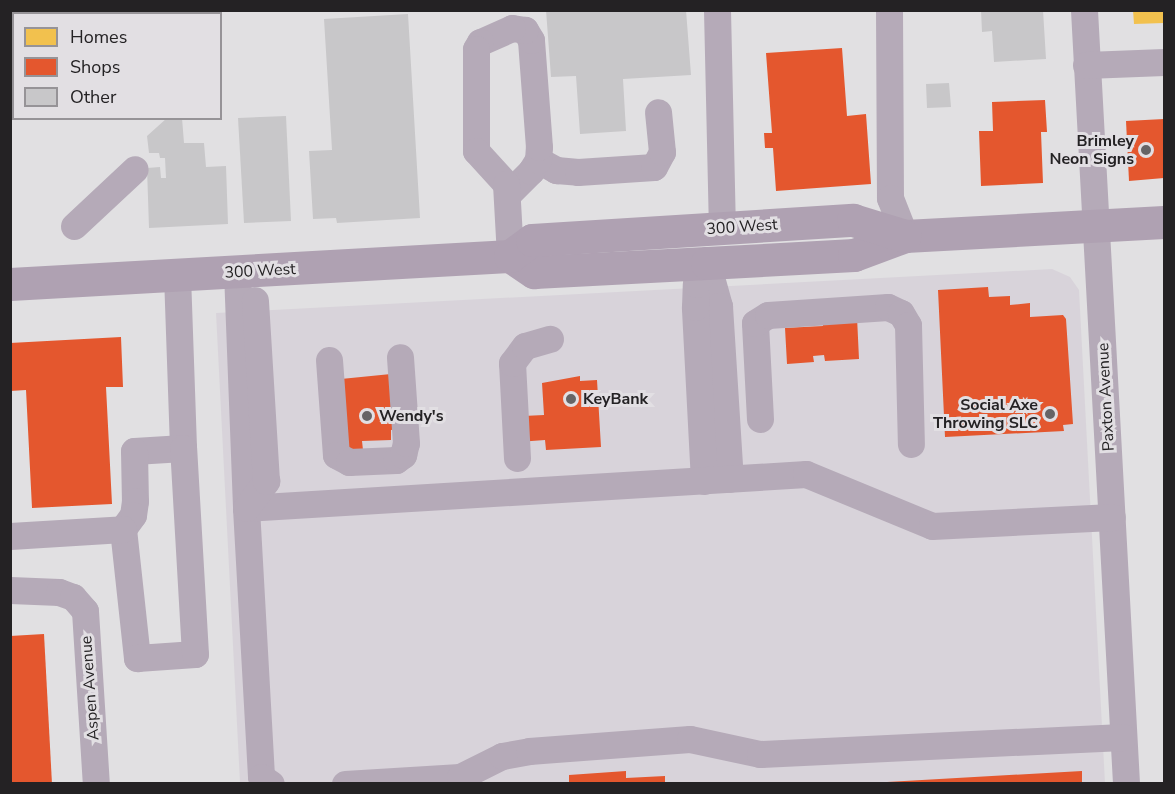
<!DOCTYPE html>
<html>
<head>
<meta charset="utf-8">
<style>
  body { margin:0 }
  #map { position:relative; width:1175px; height:794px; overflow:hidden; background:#e1e0e2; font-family:"Nunito Sans",sans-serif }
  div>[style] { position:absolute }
  .built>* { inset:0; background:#d8d3da }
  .homes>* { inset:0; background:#f2c14e }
  .shops>* { inset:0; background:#e4572e }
  .building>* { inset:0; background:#c8c7c9 }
  .minor>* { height:27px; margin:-13.5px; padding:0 13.5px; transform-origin:13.5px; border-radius:13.5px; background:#b5aab8 }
  .major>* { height:33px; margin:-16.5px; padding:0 16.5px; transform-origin:16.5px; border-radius:16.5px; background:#afa1b2 }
  .dots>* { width:16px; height:16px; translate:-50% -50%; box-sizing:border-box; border:3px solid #e2dfe3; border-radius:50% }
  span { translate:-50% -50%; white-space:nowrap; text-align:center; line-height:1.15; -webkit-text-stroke:6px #e2dfe3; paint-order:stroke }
  .poi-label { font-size:16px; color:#242224; font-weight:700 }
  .right { translate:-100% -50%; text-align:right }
  .left { translate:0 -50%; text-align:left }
  .street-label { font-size:16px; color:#242224 }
  .frame { position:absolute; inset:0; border:12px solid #242224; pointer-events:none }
  .legend { position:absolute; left:12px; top:12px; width:210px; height:108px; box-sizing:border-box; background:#e2dfe3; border:2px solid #969397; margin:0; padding:8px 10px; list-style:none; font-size:18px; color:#242224 }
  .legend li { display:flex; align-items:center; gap:12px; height:30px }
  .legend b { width:30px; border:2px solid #969397 }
</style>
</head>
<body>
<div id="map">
  <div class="built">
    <div style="clip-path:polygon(1052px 269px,1070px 277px,1079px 290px,1105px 783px,240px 783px,216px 313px)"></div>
  </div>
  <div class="homes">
    <div style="clip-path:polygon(1133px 10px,1164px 10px,1164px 23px,1134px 24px)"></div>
  </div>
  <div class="shops">
    <div style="clip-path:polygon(842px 48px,847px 116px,866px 114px,871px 184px,776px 191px,773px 148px,765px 148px,764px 133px,772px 133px,766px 53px)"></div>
    <div style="clip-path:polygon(1045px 100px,1047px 132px,1041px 132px,1043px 183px,981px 186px,979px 131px,993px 131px,992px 102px)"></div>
    <div style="clip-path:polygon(1164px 119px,1164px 178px,1129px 181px,1126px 121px)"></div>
    <div style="clip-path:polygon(988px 287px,989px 297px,1010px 296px,1010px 305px,1030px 303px,1030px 317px,1063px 315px,1066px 319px,1073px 424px,1063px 425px,1064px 431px,945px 437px,938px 290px)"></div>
    <div style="clip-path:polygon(857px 317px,859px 359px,825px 361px,824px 355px,813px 356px,814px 362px,787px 364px,785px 328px,823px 326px,822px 319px)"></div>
    <div style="clip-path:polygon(121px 337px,123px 387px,106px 387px,112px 504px,32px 508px,26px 390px,10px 391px,10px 343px)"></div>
    <div style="clip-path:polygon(391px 374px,396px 429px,391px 430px,391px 440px,362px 441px,363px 450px,348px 451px,341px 379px)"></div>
    <div style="clip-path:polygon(580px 376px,580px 381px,597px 380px,601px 447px,546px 450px,545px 440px,504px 443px,503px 417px,544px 415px,542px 383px)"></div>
    <div style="clip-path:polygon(44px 634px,52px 784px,10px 784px,10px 636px)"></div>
    <div style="clip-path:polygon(626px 771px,626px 778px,665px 776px,665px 784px,569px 784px,569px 775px)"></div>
    <div style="clip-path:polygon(1082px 771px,1082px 784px,887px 784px,887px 782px)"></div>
  </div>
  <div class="building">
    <div style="clip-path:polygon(546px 10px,686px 10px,691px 75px,623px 79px,626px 131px,580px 134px,576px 76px,551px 77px)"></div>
    <div style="clip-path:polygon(981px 10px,1043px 10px,1046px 59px,994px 62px,992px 31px,982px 32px)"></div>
    <div style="clip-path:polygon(408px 14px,420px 218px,337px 223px,336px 218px,313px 219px,309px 151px,332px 150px,324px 19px)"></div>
    <div style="clip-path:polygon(949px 83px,951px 107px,927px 108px,926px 84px)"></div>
    <div style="clip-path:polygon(286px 116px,291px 221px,244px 223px,238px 118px)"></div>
    <div style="clip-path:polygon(167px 118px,182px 118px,184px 143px,204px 143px,206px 167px,226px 166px,228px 224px,149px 228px,147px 168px,160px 167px,161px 178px,166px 178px,165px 158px,160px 158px,159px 153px,149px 153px,147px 136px)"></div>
  </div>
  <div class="minor">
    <div style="left:717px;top:10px;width:218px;rotate:88.7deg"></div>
    <div style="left:889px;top:10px;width:188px;rotate:89.7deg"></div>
    <div style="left:890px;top:198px;width:41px;rotate:68.5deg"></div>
    <div style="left:1084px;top:10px;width:775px;rotate:86.89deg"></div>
    <div style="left:1086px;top:65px;width:78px;rotate:-2.2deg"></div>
    <div style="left:538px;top:160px;width:21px;rotate:29deg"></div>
    <div style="left:556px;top:170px;width:22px;rotate:5deg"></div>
    <div style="left:578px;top:172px;width:76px;rotate:-3.8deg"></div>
    <div style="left:654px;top:167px;width:17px;rotate:-62deg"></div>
    <div style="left:662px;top:152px;width:40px;rotate:-95.7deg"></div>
    <div style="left:507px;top:195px;width:34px;rotate:-45deg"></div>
    <div style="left:531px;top:171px;width:13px;rotate:-58deg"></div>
    <div style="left:538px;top:160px;width:13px;rotate:-86deg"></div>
    <div style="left:539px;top:147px;width:107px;rotate:-94.3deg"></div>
    <div style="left:531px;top:40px;width:12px;rotate:-121deg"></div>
    <div style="left:525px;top:30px;width:13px;rotate:-171deg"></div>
    <div style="left:512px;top:28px;width:35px;rotate:156deg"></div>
    <div style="left:480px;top:42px;width:8px;rotate:120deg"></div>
    <div style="left:476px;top:49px;width:102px;rotate:90deg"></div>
    <div style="left:476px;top:151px;width:45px;rotate:47.7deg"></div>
    <div style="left:506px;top:184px;width:72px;rotate:86.8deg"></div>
    <div style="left:74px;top:226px;width:83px;rotate:-43.1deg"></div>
    <div style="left:707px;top:263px;width:45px;rotate:74.4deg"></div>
    <div style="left:719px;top:306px;width:173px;rotate:86.4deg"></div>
    <div style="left:237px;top:272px;width:236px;rotate:87.8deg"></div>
    <div style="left:246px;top:508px;width:269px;rotate:86.8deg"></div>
    <div style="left:261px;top:777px;width:12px;rotate:35deg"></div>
    <div style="left:177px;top:275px;width:173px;rotate:88deg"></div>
    <div style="left:183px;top:448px;width:49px;rotate:176.5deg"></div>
    <div style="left:134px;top:451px;width:50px;rotate:88.9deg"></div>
    <div style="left:135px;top:501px;width:14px;rotate:98deg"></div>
    <div style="left:133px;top:515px;width:17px;rotate:126deg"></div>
    <div style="left:123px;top:529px;width:130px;rotate:83.8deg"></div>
    <div style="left:137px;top:658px;width:58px;rotate:-3.9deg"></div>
    <div style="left:195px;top:654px;width:206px;rotate:-93.3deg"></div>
    <div style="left:329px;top:360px;width:95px;rotate:85.8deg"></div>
    <div style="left:336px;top:455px;width:15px;rotate:28deg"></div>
    <div style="left:349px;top:462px;width:47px;rotate:-2.4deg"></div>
    <div style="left:396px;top:460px;width:9px;rotate:-36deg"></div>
    <div style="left:403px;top:455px;width:12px;rotate:-76deg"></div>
    <div style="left:406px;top:443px;width:86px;rotate:-94deg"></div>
    <div style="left:760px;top:419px;width:96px;rotate:-93deg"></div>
    <div style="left:755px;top:323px;width:15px;rotate:-32deg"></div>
    <div style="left:768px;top:315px;width:120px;rotate:-3.8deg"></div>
    <div style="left:888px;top:307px;width:14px;rotate:25deg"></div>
    <div style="left:901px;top:313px;width:14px;rotate:60deg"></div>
    <div style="left:908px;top:325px;width:119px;rotate:88.6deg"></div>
    <div style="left:517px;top:458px;width:95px;rotate:-93deg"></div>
    <div style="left:512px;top:363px;width:21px;rotate:-53deg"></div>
    <div style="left:525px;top:346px;width:26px;rotate:-16deg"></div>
    <div style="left:704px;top:481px;width:174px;rotate:-93deg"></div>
    <div style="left:695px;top:307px;width:23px;rotate:-88deg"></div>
    <div style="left:696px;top:284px;width:24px;rotate:-62deg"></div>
    <div style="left:246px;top:508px;width:561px;rotate:-3.47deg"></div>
    <div style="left:806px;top:474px;width:136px;rotate:22.4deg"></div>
    <div style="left:932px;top:526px;width:180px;rotate:-2.9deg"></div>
    <div style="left:246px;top:508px;width:34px;rotate:-53deg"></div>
    <div style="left:266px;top:481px;width:181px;rotate:-93.5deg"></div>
    <div style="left:10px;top:536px;width:113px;rotate:-3.5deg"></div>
    <div style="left:10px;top:590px;width:49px;rotate:2.3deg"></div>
    <div style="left:59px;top:592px;width:15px;rotate:20deg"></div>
    <div style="left:73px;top:597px;width:18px;rotate:49deg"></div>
    <div style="left:85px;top:611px;width:173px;rotate:86.4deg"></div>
    <div style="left:345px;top:784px;width:115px;rotate:-3.5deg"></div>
    <div style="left:460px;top:777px;width:47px;rotate:-26.6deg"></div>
    <div style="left:502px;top:756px;width:27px;rotate:-10deg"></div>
    <div style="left:529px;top:751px;width:161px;rotate:-4.3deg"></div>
    <div style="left:690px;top:739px;width:72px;rotate:12.1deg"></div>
    <div style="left:760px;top:754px;width:363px;rotate:-2.7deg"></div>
  </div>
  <div class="major">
    <div style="left:510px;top:256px;width:29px;rotate:34deg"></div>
    <div style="left:534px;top:272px;width:173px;rotate:-3deg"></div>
    <div style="left:707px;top:263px;width:147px;rotate:-3.1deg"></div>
    <div style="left:854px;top:255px;width:54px;rotate:-20.4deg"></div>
    <div style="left:905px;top:236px;width:259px;rotate:-3.1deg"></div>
    <div style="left:10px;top:284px;width:501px;rotate:-3.21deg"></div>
    <div style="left:510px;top:256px;width:27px;rotate:-36deg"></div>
    <div style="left:532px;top:240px;width:322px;rotate:-3.6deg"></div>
    <div style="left:853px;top:220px;width:54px;rotate:17.1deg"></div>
  </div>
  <div class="dots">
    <div style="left:1146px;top:150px;background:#666466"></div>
    <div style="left:571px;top:399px;background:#666466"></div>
    <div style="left:1050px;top:414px;background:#666466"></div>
    <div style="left:367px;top:416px;background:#666466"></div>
  </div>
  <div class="poi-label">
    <span class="right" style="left:1134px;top:150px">Brimley<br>Neon Signs</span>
    <span class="left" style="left:583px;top:399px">KeyBank</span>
    <span class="right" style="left:1038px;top:414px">Social Axe<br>Throwing SLC</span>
    <span class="left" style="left:379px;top:416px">Wendy's</span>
  </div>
  <div class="street-label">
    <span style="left:742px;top:227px;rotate:-4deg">300 West</span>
    <span style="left:260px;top:271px;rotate:-3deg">300 West</span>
    <span style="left:1106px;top:397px;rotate:-93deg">Paxton Avenue</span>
    <span style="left:90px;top:688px;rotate:-94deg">Aspen Avenue</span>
  </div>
  <div class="frame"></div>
  <ul class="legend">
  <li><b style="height:16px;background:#f2c14e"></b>Homes</li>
  <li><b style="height:16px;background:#e4572e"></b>Shops</li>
  <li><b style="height:16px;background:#c8c7c9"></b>Other</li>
  </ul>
</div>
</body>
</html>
